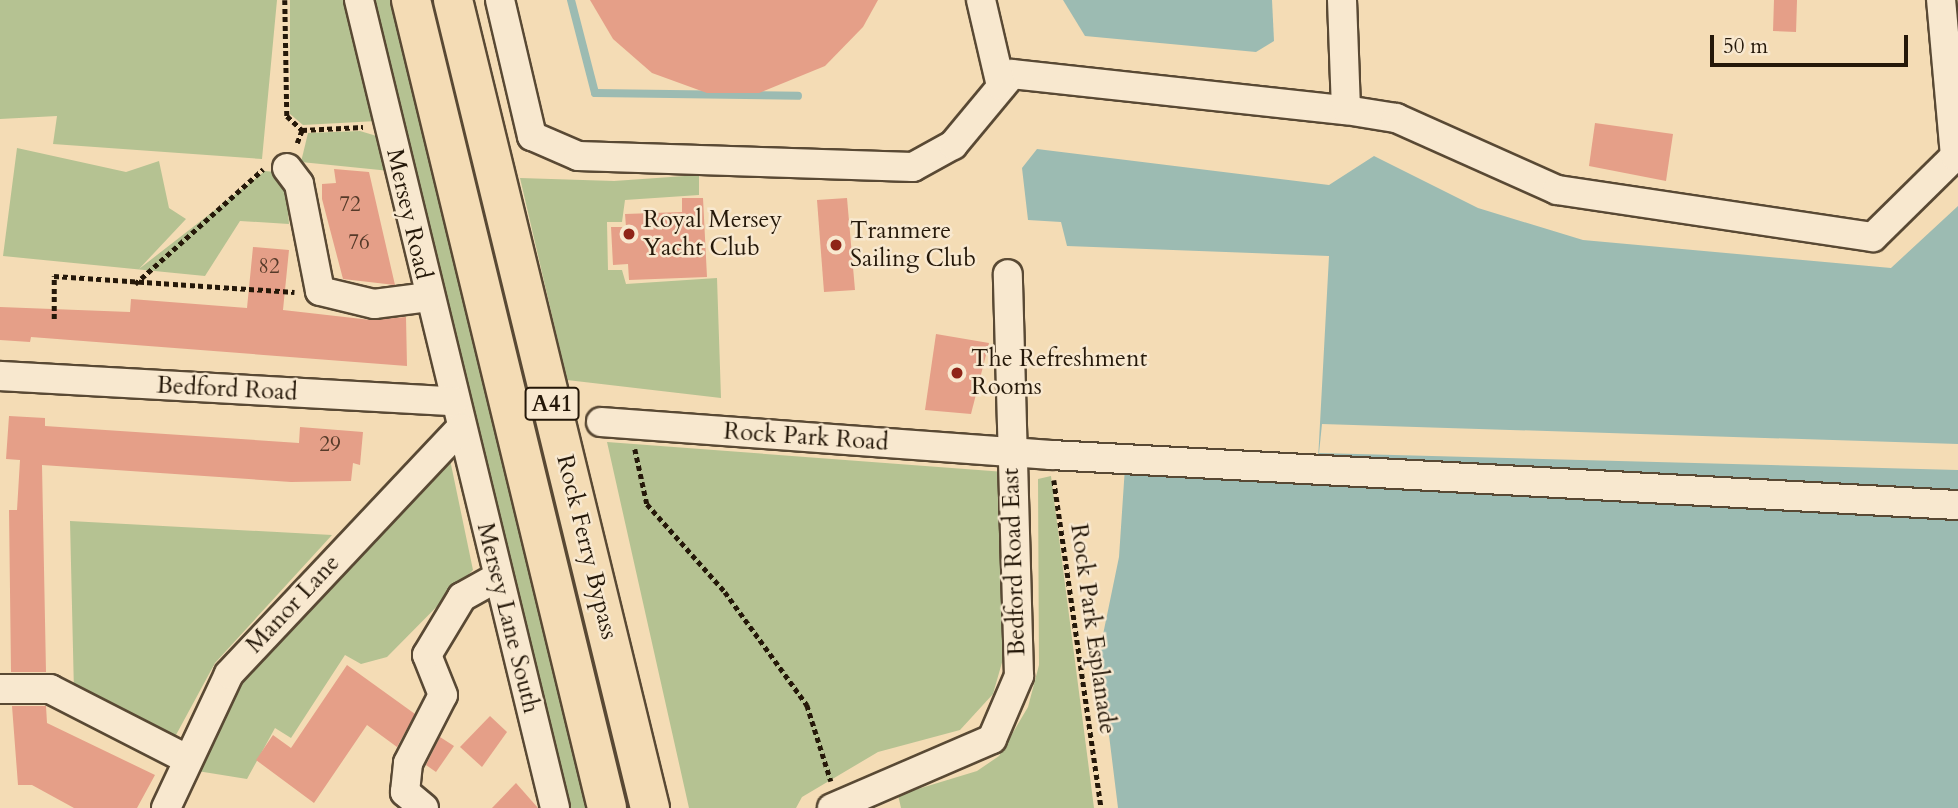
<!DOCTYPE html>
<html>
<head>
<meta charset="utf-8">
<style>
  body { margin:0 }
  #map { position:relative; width:1958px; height:808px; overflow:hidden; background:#f4dcb5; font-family:Cardo,serif }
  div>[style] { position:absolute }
  .green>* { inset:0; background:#b5c292 }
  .water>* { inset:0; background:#9cbbb2 }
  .pier>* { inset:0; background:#f4dcb5 }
  .stream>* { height:8px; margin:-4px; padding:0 4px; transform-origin:4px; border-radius:4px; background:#9cbbb2 }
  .building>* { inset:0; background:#e59f88 }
  .path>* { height:4.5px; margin-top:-2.25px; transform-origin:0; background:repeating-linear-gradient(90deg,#251809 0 5px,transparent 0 8.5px) }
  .roads { filter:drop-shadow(2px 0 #594934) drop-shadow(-2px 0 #594934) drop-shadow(0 2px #594934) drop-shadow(0 -2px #594934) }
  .minor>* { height:28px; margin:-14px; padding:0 14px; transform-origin:14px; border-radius:14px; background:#f8e8cf }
  .highway>* { height:38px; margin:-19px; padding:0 19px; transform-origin:19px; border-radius:19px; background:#f4dcb5 }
  .dots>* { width:19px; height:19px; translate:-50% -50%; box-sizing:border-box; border:4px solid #f8e8cf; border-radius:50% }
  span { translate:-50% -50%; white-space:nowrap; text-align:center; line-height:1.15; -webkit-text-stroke:5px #f8e8cf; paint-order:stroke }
  .number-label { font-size:21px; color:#553a29 }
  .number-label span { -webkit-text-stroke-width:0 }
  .shield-label span { padding:2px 5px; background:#f8e8cf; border:2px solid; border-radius:5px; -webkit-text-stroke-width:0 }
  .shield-label { font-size:23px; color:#251809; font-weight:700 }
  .street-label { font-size:24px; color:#251809 }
  .poi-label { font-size:24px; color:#251809 }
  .left { translate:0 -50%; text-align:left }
  .scale { position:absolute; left:1710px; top:35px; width:198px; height:32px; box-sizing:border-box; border:4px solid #251809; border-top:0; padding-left:9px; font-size:21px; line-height:24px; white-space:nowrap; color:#251809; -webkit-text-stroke:5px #f8e8cf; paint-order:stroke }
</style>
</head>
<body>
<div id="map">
  <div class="green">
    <div style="clip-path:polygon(0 0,277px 0,262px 159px,53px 144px,57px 116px,0 119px)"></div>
    <div style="clip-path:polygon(290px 0,347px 0,377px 121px,303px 125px,290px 114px)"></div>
    <div style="clip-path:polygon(373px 0,397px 0,595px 808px,568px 808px)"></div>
    <div style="clip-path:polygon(360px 131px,380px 137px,390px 171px,301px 162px,308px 133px)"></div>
    <div style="clip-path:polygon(17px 148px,126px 172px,159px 161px,169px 208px,186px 219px,139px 269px,265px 171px,285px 173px,289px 224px,240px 221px,205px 276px,3px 256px)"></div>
    <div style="clip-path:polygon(699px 175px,699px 195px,625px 200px,622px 222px,607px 222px,608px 270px,622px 270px,626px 284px,717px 278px,721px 398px,567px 380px,520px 178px,614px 181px)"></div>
    <div style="clip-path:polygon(607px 442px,1005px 472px,1009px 638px,993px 694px,960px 730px,878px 752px,802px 797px,796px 808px,689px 808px)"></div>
    <div style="clip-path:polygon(448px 450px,473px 570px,387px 657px,361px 664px,345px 655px,291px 738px,275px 728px,247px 779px,185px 769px,233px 675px)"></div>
    <div style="clip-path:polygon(1051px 476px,1094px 808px,901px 808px,898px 795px,977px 771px,999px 756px,1028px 707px,1039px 665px,1038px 479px)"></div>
    <div style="clip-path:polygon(70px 521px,332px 535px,215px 663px,170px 746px,74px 693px)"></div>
  </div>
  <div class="water">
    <div style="clip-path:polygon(1063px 0,1272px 0,1274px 41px,1256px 52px,1085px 36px)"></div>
    <div style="clip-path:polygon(1037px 149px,1329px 185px,1374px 156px,1478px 208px,1583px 240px,1891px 268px,1958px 206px,1958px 808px,1118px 808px,1099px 654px,1119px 557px,1125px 467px,1317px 479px,1329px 256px,1067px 246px,1061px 222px,1028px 220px,1022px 168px)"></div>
  </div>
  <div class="pier">
    <div style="clip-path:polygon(1322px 424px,1958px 444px,1958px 470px,1319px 453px)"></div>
  </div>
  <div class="stream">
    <div style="left:571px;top:0;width:96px;rotate:75.5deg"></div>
    <div style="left:595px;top:93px;width:203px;rotate:0.8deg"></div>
  </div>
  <div class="building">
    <div style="clip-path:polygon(590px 0,878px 0,863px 27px,825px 66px,759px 93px,707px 93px,652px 73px,613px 39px)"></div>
    <div style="clip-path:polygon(1774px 0,1797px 0,1796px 32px,1773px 31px)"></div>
    <div style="clip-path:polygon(1595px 123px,1673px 134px,1666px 181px,1589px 166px)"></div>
    <div style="clip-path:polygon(334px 169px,369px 172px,395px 285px,343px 279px,322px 199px,322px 184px,336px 183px)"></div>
    <div style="clip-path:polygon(682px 198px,703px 198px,707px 277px,629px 280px,628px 264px,613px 265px,611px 227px,626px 227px,625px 214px,682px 212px)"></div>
    <div style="clip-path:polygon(847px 198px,855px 290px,824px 292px,817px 200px)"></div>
    <div style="clip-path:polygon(253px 247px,289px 250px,283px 310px,371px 320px,406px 317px,407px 366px,31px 337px,30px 342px,0 340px,0 307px,130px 312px,131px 299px,247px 308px)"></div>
    <div style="clip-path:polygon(936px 334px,989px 343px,971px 414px,925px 410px)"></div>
    <div style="clip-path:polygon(9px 416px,45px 418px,45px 426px,299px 443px,300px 427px,363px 432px,360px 465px,353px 463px,351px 481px,291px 482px,42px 465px,46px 672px,11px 672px,9px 510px,17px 510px,20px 460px,6px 459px)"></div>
    <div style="clip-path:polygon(347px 665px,415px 714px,397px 747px,367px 725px,314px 803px,256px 760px,273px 735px,291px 748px)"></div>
    <div style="clip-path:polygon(12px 706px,46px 706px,47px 723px,155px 775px,137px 808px,74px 808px,32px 785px,18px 785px)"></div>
    <div style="clip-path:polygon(490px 716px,507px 732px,482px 767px,460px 747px)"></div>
    <div style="clip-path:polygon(440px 737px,454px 746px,436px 772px,426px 765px)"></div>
    <div style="clip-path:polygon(516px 783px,538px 808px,492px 808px)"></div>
  </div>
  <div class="path">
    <div style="left:285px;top:0;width:116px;rotate:89deg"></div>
    <div style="left:287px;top:116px;width:21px;rotate:43deg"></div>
    <div style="left:302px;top:130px;width:61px;rotate:-2.8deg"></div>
    <div style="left:297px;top:143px;width:14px;rotate:-69deg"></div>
    <div style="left:135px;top:284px;width:172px;rotate:-41.9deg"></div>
    <div style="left:54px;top:319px;width:43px;rotate:-90deg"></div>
    <div style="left:54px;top:276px;width:241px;rotate:3.8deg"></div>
    <div style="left:635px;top:449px;width:56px;rotate:77.7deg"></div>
    <div style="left:647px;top:504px;width:118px;rotate:48.4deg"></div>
    <div style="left:725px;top:592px;width:140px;rotate:54deg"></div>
    <div style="left:807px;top:705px;width:80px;rotate:72.5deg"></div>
    <div style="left:1054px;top:480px;width:331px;rotate:81.8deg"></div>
  </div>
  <div class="roads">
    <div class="minor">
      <div style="left:359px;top:0;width:831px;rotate:76.36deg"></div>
      <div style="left:500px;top:0;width:140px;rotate:76.8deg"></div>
      <div style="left:532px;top:136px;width:50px;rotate:23.5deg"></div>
      <div style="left:578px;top:156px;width:335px;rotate:1.9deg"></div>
      <div style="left:913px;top:167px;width:46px;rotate:-28.8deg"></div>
      <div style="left:953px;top:145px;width:92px;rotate:-50.3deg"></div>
      <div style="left:1012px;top:74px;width:336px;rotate:6.2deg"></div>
      <div style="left:981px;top:0;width:88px;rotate:76.9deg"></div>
      <div style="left:1342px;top:0;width:110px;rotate:87.9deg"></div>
      <div style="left:1346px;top:110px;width:51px;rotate:9.1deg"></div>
      <div style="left:1396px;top:118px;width:176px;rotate:24.1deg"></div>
      <div style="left:1557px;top:190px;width:319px;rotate:8.5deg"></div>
      <div style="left:1873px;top:237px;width:115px;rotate:-44.6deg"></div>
      <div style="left:1955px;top:156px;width:157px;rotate:-95.1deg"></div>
      <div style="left:287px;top:168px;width:20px;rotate:53deg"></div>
      <div style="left:299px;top:184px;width:109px;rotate:78.9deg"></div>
      <div style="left:320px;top:291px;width:56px;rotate:13.5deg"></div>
      <div style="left:374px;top:304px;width:55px;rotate:-7.3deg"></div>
      <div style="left:0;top:376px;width:454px;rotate:3.2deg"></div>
      <div style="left:601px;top:422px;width:451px;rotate:4.2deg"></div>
      <div style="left:1051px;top:455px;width:908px;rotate:3.16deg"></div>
      <div style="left:0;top:689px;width:50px"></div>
      <div style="left:50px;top:689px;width:152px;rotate:27.1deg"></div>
      <div style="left:166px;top:808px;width:148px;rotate:-64.8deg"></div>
      <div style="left:229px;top:674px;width:338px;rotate:-46.7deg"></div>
      <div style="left:424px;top:808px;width:25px;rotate:-140deg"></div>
      <div style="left:405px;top:792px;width:29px;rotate:-84deg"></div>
      <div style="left:408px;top:763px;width:76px;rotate:-62.8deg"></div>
      <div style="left:443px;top:695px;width:43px;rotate:-111.8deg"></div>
      <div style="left:427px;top:655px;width:68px;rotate:-58.9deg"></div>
      <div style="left:462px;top:597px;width:41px;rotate:-29.1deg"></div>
      <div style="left:832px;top:808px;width:174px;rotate:-23.3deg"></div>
      <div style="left:992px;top:739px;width:69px;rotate:-66.8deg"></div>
      <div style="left:1019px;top:676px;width:402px;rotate:-91.6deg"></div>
    </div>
    <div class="highway">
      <div style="left:411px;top:0;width:831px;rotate:76.36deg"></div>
      <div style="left:453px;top:0;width:832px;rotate:76.3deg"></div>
    </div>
  </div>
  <div class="dots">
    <div style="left:629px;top:234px;background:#8f2418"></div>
    <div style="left:836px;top:245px;background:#8f2418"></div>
    <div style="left:957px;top:373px;background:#8f2418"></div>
  </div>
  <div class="number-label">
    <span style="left:350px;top:205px">72</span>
    <span style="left:359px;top:243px">76</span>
    <span style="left:269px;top:267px">82</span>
    <span style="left:330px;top:445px">29</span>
  </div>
  <div class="shield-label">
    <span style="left:552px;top:404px">A41</span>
  </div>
  <div class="street-label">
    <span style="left:409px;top:214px;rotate:77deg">Mersey Road</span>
    <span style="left:227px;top:389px;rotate:3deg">Bedford Road</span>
    <span style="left:806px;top:437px;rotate:4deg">Rock Park Road</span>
    <span style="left:587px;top:547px;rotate:76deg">Rock Ferry Bypass</span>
    <span style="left:1014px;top:562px;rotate:-92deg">Bedford Road East</span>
    <span style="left:293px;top:604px;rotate:-47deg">Manor Lane</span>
    <span style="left:508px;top:618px;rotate:76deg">Mersey Lane South</span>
    <span style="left:1093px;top:629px;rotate:82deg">Rock Park Esplanade</span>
  </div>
  <div class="poi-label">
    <span class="left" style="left:643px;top:234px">Royal Mersey<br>Yacht Club</span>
    <span class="left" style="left:850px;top:245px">Tranmere<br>Sailing Club</span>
    <span class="left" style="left:971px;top:373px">The Refreshment<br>Rooms</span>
  </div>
  <div class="scale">50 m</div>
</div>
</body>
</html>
